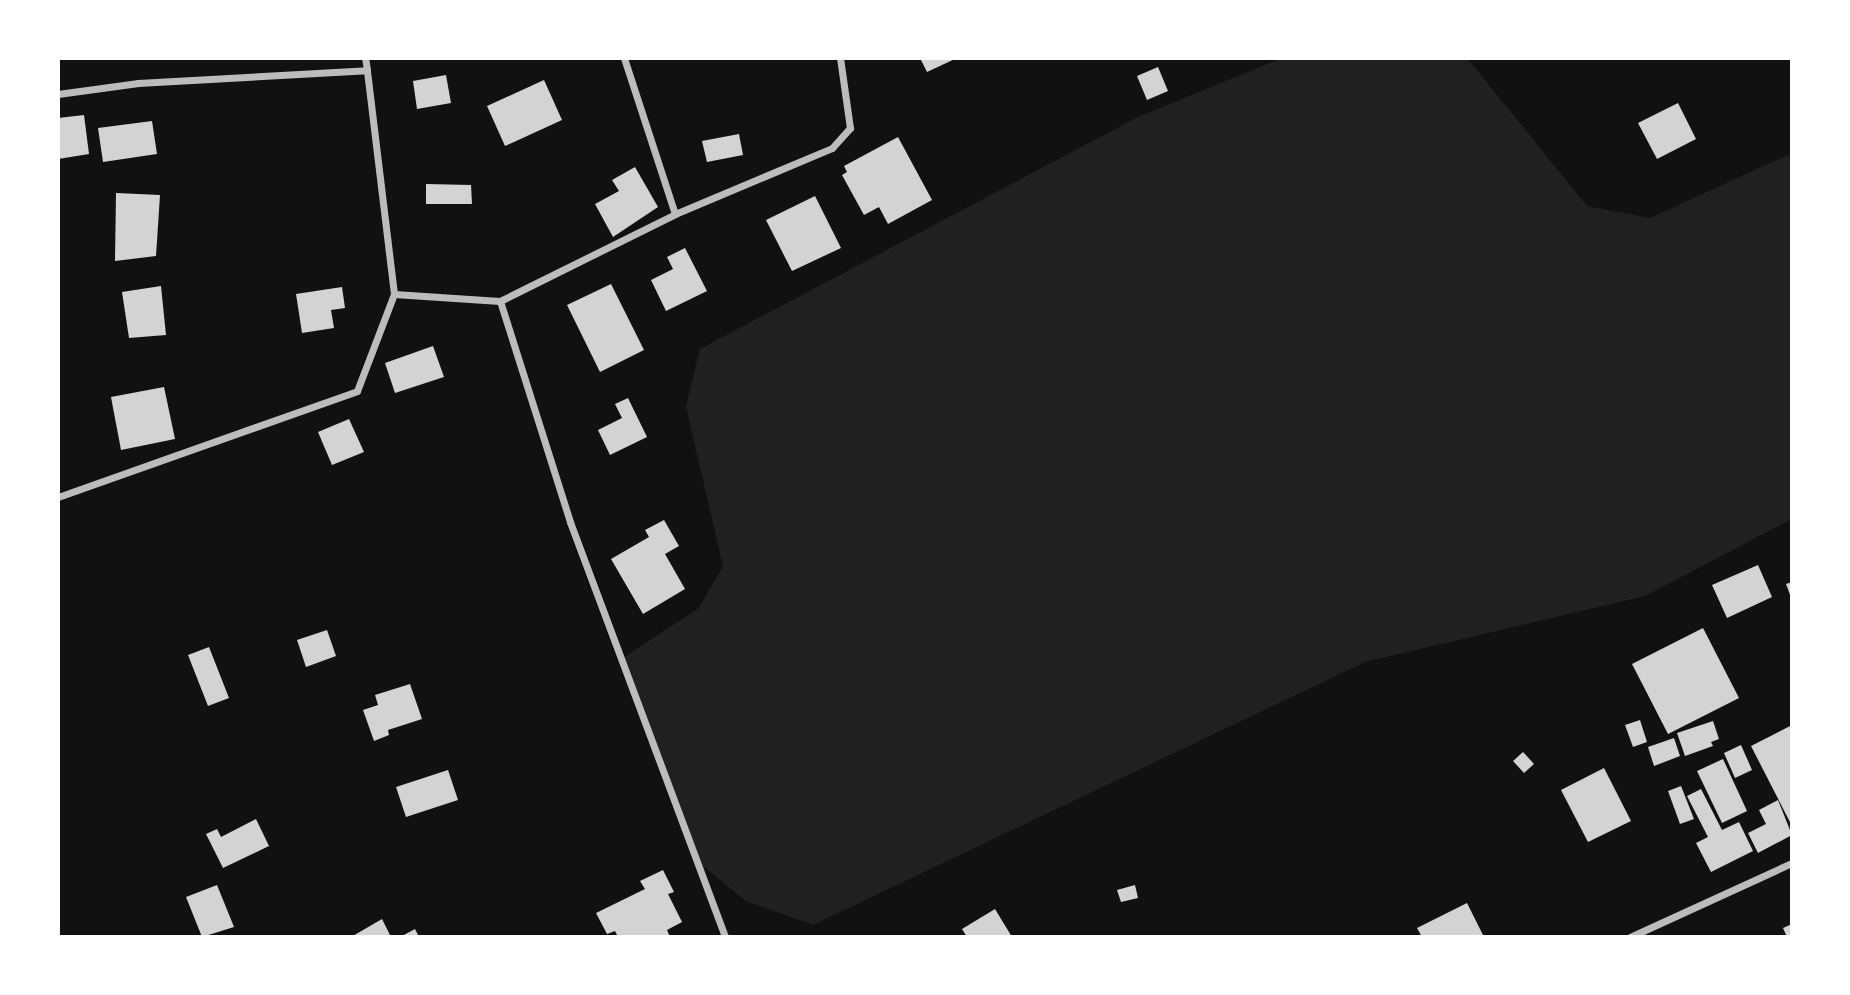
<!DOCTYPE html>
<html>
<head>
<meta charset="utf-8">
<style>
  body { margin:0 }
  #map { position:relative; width:1850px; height:995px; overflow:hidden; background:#111; font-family:"Golos Text",sans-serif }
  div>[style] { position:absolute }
  .green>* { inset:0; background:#202020 }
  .building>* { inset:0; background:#d3d3d3 }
  .minor>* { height:7px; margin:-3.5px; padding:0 3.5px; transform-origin:3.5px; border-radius:3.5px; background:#bcbcbc }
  span { translate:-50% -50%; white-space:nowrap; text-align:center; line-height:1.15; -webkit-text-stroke:7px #fff; paint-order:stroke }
  .frame { position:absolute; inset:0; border:60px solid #fff; pointer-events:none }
</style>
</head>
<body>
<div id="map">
  <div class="green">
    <div style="clip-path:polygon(1282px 58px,1467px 58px,1587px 206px,1650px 218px,1792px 153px,1792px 519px,1645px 596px,1365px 662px,813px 925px,746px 901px,693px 858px,621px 659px,699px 608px,723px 566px,686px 407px,700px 349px,1138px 117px)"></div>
  </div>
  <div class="building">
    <div style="clip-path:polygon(920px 58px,957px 58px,927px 72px)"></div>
    <div style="clip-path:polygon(1158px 67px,1168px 91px,1147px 100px,1137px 76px)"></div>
    <div style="clip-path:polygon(446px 75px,451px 103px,417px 109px,413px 81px)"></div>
    <div style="clip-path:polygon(544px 80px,562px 120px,505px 146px,487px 106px)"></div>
    <div style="clip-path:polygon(1678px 103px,1696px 139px,1657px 159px,1638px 123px)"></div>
    <div style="clip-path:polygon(84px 115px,89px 154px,58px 159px,58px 118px)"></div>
    <div style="clip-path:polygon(152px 121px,157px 154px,103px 162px,98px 128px)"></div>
    <div style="clip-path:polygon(739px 134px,743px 155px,707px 162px,702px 141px)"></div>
    <div style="clip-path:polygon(898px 137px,932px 200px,888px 224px,879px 207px,864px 215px,842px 175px,847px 172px,844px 166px)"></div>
    <div style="clip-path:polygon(635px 167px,658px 207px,613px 237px,595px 204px,619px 191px,612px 180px)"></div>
    <div style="clip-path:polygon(426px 184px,471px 185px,472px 204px,426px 204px)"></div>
    <div style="clip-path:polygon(116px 193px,160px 195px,156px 256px,115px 261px)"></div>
    <div style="clip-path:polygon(815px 196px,841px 248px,792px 271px,766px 220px)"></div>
    <div style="clip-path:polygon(685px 248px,707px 291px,666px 311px,651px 280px,673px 269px,667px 257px)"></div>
    <div style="clip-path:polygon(611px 284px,644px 350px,600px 372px,567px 305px)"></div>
    <div style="clip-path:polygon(161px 286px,166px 335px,129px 338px,122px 292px)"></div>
    <div style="clip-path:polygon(342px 287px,345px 308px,331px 310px,334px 328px,302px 333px,296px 294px)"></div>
    <div style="clip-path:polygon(433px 346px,444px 377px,395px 393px,385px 363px)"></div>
    <div style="clip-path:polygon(164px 387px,175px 439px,121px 450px,111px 397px)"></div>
    <div style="clip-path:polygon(628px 398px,647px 437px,610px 455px,598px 430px,622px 418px,615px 404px)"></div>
    <div style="clip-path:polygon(349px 419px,364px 452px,332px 465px,318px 432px)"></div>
    <div style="clip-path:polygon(664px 520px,679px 546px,665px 554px,685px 589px,643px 614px,611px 559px,649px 537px,645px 530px)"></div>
    <div style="clip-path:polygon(1758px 565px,1772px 597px,1727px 618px,1712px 585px)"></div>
    <div style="clip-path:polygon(1792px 582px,1792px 600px,1786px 584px)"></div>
    <div style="clip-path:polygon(1703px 628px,1739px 698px,1668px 734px,1632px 664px)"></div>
    <div style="clip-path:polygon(327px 630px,336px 656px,306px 667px,297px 640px)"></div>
    <div style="clip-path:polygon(209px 647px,229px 698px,208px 706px,188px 655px)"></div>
    <div style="clip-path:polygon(410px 684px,422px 719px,388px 730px,389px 735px,374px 741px,363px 710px,378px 705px,375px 695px)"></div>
    <div style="clip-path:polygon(1640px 720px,1647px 742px,1633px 747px,1625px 725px)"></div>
    <div style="clip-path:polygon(1713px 721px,1719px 739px,1711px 742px,1713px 746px,1685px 756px,1677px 733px)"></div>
    <div style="clip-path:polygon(1792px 725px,1792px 826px,1751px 746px)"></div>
    <div style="clip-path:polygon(1674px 738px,1680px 756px,1654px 766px,1648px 747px)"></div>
    <div style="clip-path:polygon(1741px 745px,1752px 770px,1735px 778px,1724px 753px)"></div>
    <div style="clip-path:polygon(1523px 752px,1534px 764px,1524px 773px,1513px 761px)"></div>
    <div style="clip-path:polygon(1723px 759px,1747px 811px,1722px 823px,1697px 771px)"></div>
    <div style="clip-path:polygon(1604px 768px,1631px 821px,1588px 842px,1561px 790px)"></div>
    <div style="clip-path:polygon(448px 770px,458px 800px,406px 817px,396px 787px)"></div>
    <div style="clip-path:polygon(1681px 786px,1694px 819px,1680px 824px,1668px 791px)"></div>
    <div style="clip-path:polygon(1701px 789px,1722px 830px,1739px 822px,1753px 851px,1711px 872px,1696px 843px,1708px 837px,1687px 796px)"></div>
    <div style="clip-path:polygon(1778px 800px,1792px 835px,1758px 853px,1748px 833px,1766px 824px,1759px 810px)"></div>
    <div style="clip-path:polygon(256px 819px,269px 846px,223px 868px,206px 834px,217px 829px,221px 837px)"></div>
    <div style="clip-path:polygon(663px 870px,674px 892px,668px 894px,682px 922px,667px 930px,670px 937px,618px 937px,615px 931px,607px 934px,596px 913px,645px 889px,640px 881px)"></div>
    <div style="clip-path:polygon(217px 885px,234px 927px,202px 937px,186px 897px)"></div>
    <div style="clip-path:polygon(1135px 885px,1138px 898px,1121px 902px,1117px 890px)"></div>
    <div style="clip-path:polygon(1467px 903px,1484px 937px,1422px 937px,1417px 928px)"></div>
    <div style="clip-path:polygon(995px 909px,1012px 937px,967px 937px,962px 929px)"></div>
    <div style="clip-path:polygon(382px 919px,391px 937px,351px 937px)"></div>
    <div style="clip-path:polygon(1792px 924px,1792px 937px,1787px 937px,1783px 928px)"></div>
    <div style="clip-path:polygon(415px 929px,419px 937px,400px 937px)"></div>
  </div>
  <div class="minor">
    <div style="left:58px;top:94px;width:81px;rotate:-7.8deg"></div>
    <div style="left:138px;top:83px;width:229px;rotate:-3.2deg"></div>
    <div style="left:367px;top:70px;width:12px;rotate:-99deg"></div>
    <div style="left:675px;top:214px;width:170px;rotate:-22.8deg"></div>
    <div style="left:832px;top:148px;width:27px;rotate:-48deg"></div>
    <div style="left:850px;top:128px;width:71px;rotate:-98.1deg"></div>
    <div style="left:394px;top:294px;width:106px;rotate:3.8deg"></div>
    <div style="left:500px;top:301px;width:232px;rotate:72.4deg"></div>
    <div style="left:570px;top:522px;width:443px;rotate:69.5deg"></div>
    <div style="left:500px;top:301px;width:195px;rotate:-26.4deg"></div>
    <div style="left:675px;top:214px;width:164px;rotate:-108.1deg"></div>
    <div style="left:58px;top:497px;width:317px;rotate:-19.5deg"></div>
    <div style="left:357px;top:391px;width:104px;rotate:-69.1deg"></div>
    <div style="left:394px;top:294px;width:226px;rotate:-96.9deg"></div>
    <div style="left:1630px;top:937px;width:178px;rotate:-24.6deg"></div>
  </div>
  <div class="frame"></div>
</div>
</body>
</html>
